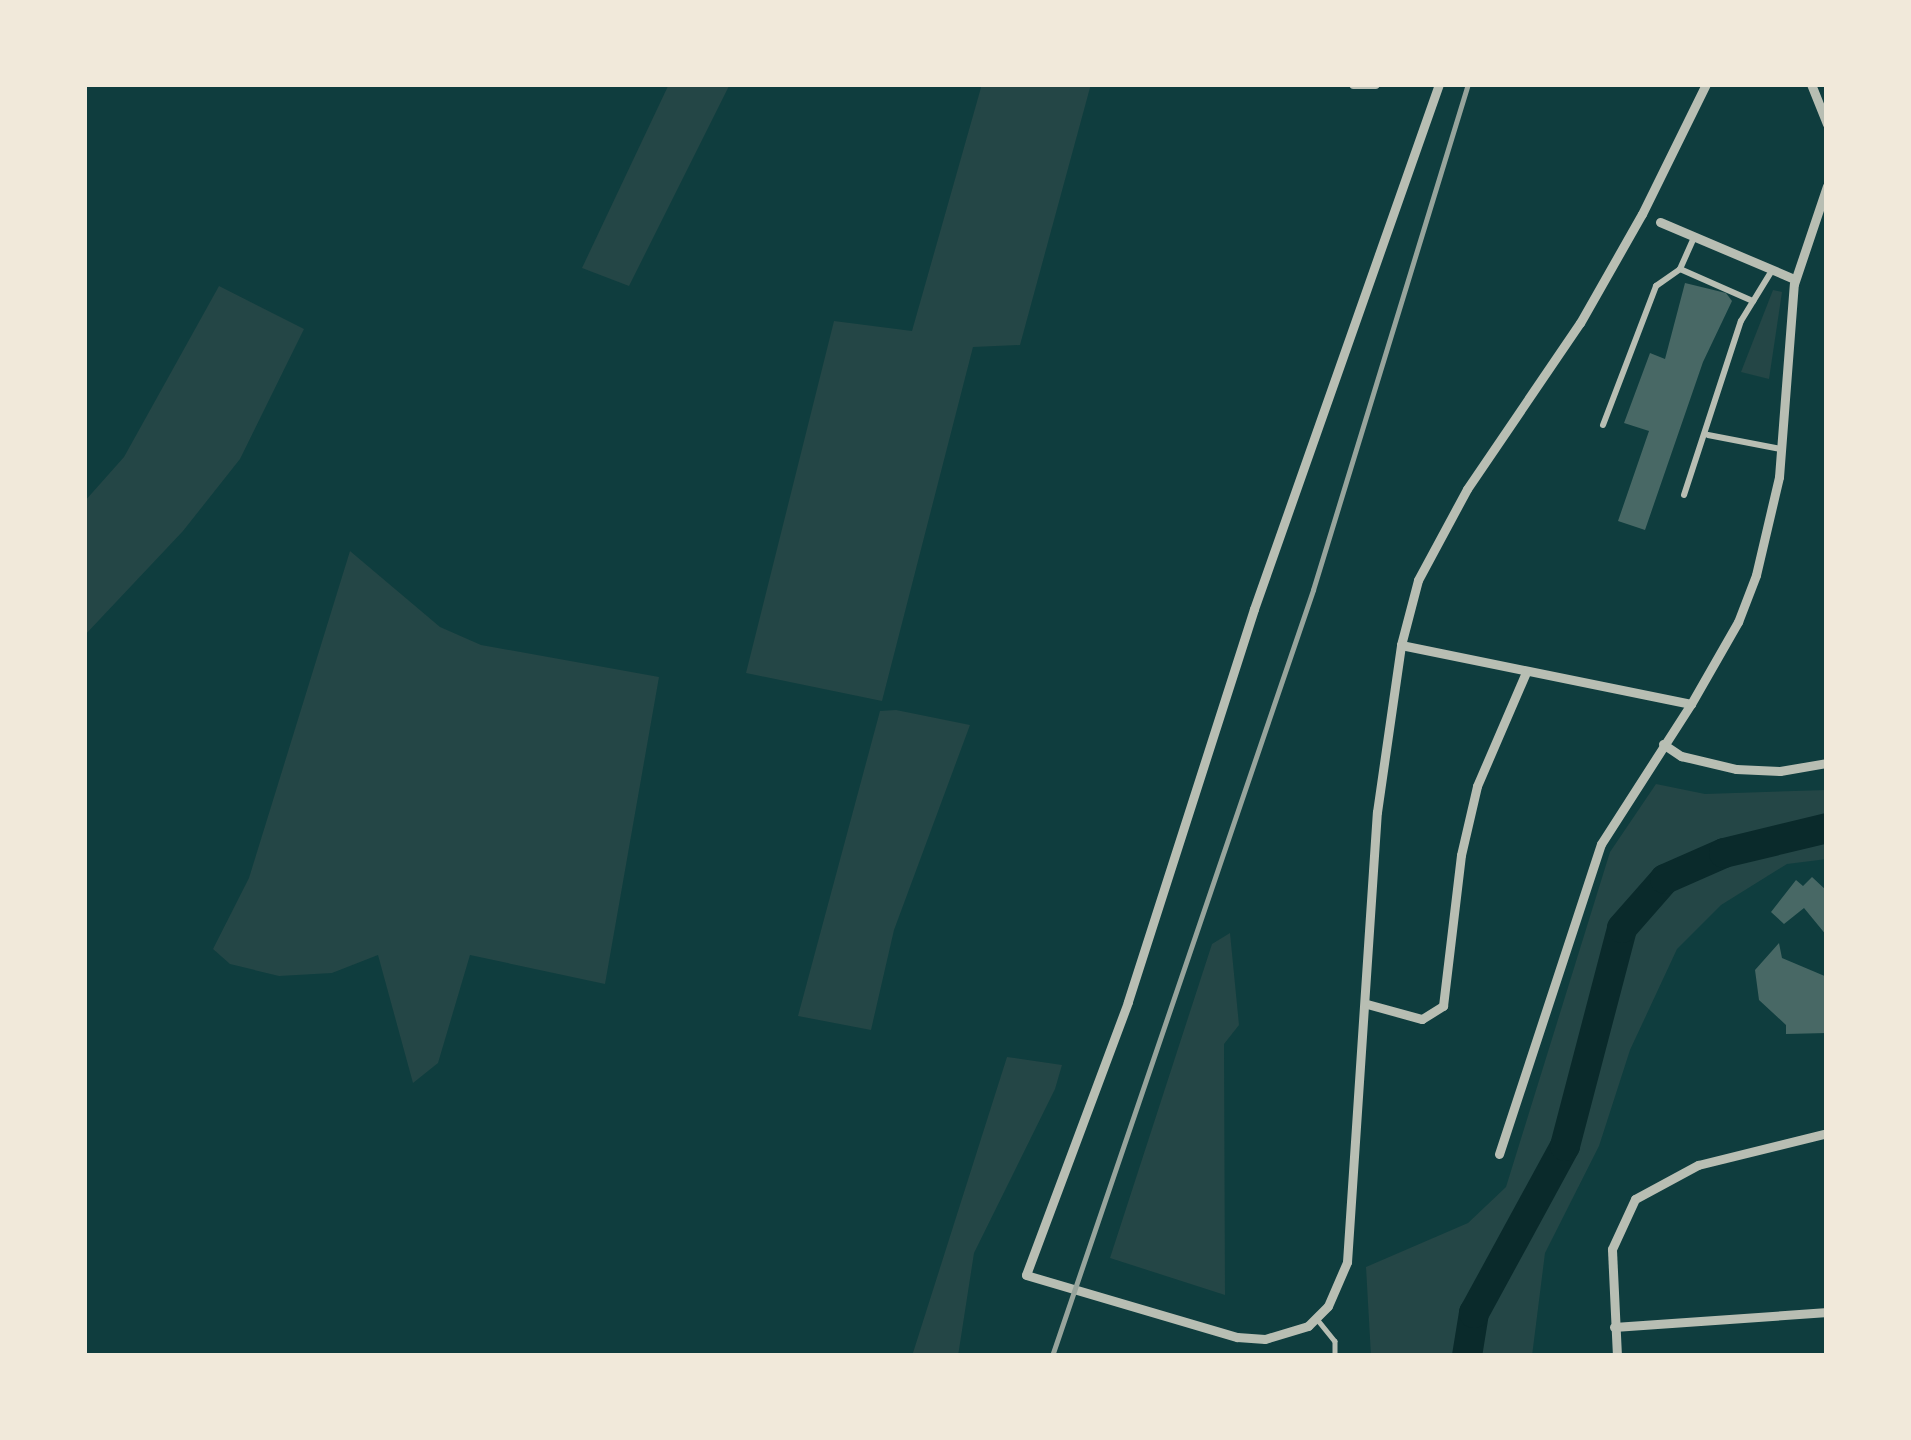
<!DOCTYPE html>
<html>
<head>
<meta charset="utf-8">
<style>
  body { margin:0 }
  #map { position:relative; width:1911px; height:1440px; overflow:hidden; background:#0f3d3e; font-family:"Work Sans",sans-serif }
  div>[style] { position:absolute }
  .green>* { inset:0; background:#244646 }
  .river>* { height:30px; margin:-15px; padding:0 15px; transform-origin:15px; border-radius:15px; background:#0a2a2b }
  .building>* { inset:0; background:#486865 }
  .service>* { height:4.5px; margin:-2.25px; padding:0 2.25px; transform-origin:2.25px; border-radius:2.25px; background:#b8beb3 }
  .pedestrian>* { height:6px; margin:-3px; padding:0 3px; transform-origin:3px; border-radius:3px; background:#b8beb3 }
  .minor>* { height:9px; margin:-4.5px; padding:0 4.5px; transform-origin:4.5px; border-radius:4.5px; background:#b8beb3 }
  .rail>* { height:4.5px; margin:-2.25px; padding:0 2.25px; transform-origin:2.25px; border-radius:2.25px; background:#97a49c }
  span { translate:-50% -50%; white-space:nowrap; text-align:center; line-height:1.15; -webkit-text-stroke:9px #f1e9da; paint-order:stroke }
  .frame { position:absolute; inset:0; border:87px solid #f1e9da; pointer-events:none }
</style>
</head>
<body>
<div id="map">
  <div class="green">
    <div style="clip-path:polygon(669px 84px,730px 84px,629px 286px,582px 268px)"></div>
    <div style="clip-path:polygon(982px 84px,1091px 84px,1020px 345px,973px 347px,882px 701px,746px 673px,834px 321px,912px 331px)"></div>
    <div style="clip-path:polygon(219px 286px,304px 329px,240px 459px,183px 531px,84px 636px,84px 502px,124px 457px)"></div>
    <div style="clip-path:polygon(1773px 290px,1782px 292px,1769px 379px,1741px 372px)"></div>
    <div style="clip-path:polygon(350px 551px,440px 627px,481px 645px,659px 677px,605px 984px,470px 955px,438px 1063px,413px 1083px,378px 955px,332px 973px,279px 976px,230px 964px,213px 949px,249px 878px)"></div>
    <div style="clip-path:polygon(896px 710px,970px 725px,894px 930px,871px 1030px,798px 1016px,880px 711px)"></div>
    <div style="clip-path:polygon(1656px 784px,1705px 794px,1827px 790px,1827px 859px,1787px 864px,1721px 905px,1677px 949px,1630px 1050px,1599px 1146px,1545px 1253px,1532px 1356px,1371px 1356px,1366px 1267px,1468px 1223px,1506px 1187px,1610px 852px)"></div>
    <div style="clip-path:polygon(1230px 933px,1239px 1025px,1224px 1044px,1225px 1295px,1110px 1258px,1212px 944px)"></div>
    <div style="clip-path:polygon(1007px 1057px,1062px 1065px,1055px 1089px,974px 1253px,958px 1356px,912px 1356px)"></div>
  </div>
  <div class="river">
    <div style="left:1467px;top:1356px;width:44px;rotate:-80.8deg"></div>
    <div style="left:1474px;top:1313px;width:190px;rotate:-61.4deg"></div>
    <div style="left:1565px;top:1146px;width:225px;rotate:-75.3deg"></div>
    <div style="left:1622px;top:928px;width:65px;rotate:-48.7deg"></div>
    <div style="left:1665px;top:879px;width:64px;rotate:-23.8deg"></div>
    <div style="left:1724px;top:853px;width:106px;rotate:-13.6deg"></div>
  </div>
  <div class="building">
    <div style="clip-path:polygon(1685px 283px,1726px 293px,1732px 301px,1703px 362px,1645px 530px,1618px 521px,1649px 431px,1624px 423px,1650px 353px,1665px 359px)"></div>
    <div style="clip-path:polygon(1812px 877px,1827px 891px,1827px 936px,1804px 908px,1784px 924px,1771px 912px,1796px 880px,1803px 886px)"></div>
    <div style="clip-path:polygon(1779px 943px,1782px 958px,1827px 977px,1827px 1033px,1786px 1034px,1786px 1025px,1759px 1000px,1755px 970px)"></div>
  </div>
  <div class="service">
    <div style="left:1317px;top:1319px;width:28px;rotate:51deg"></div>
    <div style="left:1335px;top:1341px;width:15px;rotate:90deg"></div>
  </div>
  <div class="pedestrian">
    <div style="left:1680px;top:269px;width:35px;rotate:-66deg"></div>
    <div style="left:1603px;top:425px;width:149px;rotate:-69.1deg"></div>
    <div style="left:1656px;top:286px;width:29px;rotate:-35deg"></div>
    <div style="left:1680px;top:269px;width:80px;rotate:23.7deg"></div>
    <div style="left:1708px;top:435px;width:74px;rotate:10.9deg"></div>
    <div style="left:1684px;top:495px;width:183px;rotate:-71.9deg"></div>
    <div style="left:1741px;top:321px;width:57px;rotate:-58.5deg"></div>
  </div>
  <div class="minor">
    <div style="left:1353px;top:84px;width:22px"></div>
    <div style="left:1439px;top:84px;width:557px;rotate:109.41deg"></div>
    <div style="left:1254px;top:609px;width:413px;rotate:107.8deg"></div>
    <div style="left:1128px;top:1002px;width:291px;rotate:110.5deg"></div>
    <div style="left:1026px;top:1275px;width:220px;rotate:16.4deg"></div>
    <div style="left:1237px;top:1337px;width:28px;rotate:4deg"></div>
    <div style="left:1265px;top:1339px;width:45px;rotate:-16.8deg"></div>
    <div style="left:1308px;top:1326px;width:28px;rotate:-45deg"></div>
    <div style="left:1328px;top:1306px;width:48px;rotate:-66.6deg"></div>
    <div style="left:1347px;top:1262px;width:451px;rotate:-86.2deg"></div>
    <div style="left:1377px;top:812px;width:169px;rotate:-81.8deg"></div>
    <div style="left:1401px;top:645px;width:67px;rotate:-75.3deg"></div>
    <div style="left:1418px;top:580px;width:103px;rotate:-61.7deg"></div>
    <div style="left:1467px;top:489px;width:201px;rotate:-55.8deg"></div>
    <div style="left:1580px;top:323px;width:125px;rotate:-60.4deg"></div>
    <div style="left:1642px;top:214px;width:145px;rotate:-63.8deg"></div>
    <div style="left:1811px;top:84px;width:43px;rotate:68.2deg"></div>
    <div style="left:1660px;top:222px;width:146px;rotate:23deg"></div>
    <div style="left:1401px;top:645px;width:296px;rotate:11.5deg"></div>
    <div style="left:1663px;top:744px;width:22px;rotate:34deg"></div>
    <div style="left:1681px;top:756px;width:57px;rotate:13.3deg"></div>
    <div style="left:1736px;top:769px;width:44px;rotate:2.6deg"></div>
    <div style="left:1780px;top:771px;width:48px;rotate:-9.7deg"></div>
    <div style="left:1367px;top:1004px;width:57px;rotate:15.3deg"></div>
    <div style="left:1422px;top:1019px;width:25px;rotate:-32deg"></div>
    <div style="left:1443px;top:1006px;width:152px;rotate:-83.2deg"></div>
    <div style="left:1461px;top:855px;width:71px;rotate:-76.9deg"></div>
    <div style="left:1477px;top:786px;width:124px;rotate:-66.7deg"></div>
    <div style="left:1499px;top:1154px;width:326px;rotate:-71.8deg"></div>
    <div style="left:1601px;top:844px;width:166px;rotate:-57.3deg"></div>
    <div style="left:1691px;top:704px;width:95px;rotate:-60.2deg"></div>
    <div style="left:1738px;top:622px;width:50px;rotate:-69deg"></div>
    <div style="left:1756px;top:575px;width:101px;rotate:-76.8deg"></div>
    <div style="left:1779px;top:477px;width:194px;rotate:-85.6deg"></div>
    <div style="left:1794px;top:284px;width:103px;rotate:-71.4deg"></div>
    <div style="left:1614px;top:1327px;width:214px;rotate:-4deg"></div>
    <div style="left:1617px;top:1356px;width:107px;rotate:-92.7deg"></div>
    <div style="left:1612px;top:1249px;width:55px;rotate:-65.3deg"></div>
    <div style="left:1635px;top:1199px;width:72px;rotate:-28.4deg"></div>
    <div style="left:1698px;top:1165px;width:133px;rotate:-13.9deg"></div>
  </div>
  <div class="rail">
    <div style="left:1052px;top:1356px;width:809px;rotate:-71.18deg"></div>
    <div style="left:1313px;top:590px;width:529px;rotate:-72.97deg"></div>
  </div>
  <div class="frame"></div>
</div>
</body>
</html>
